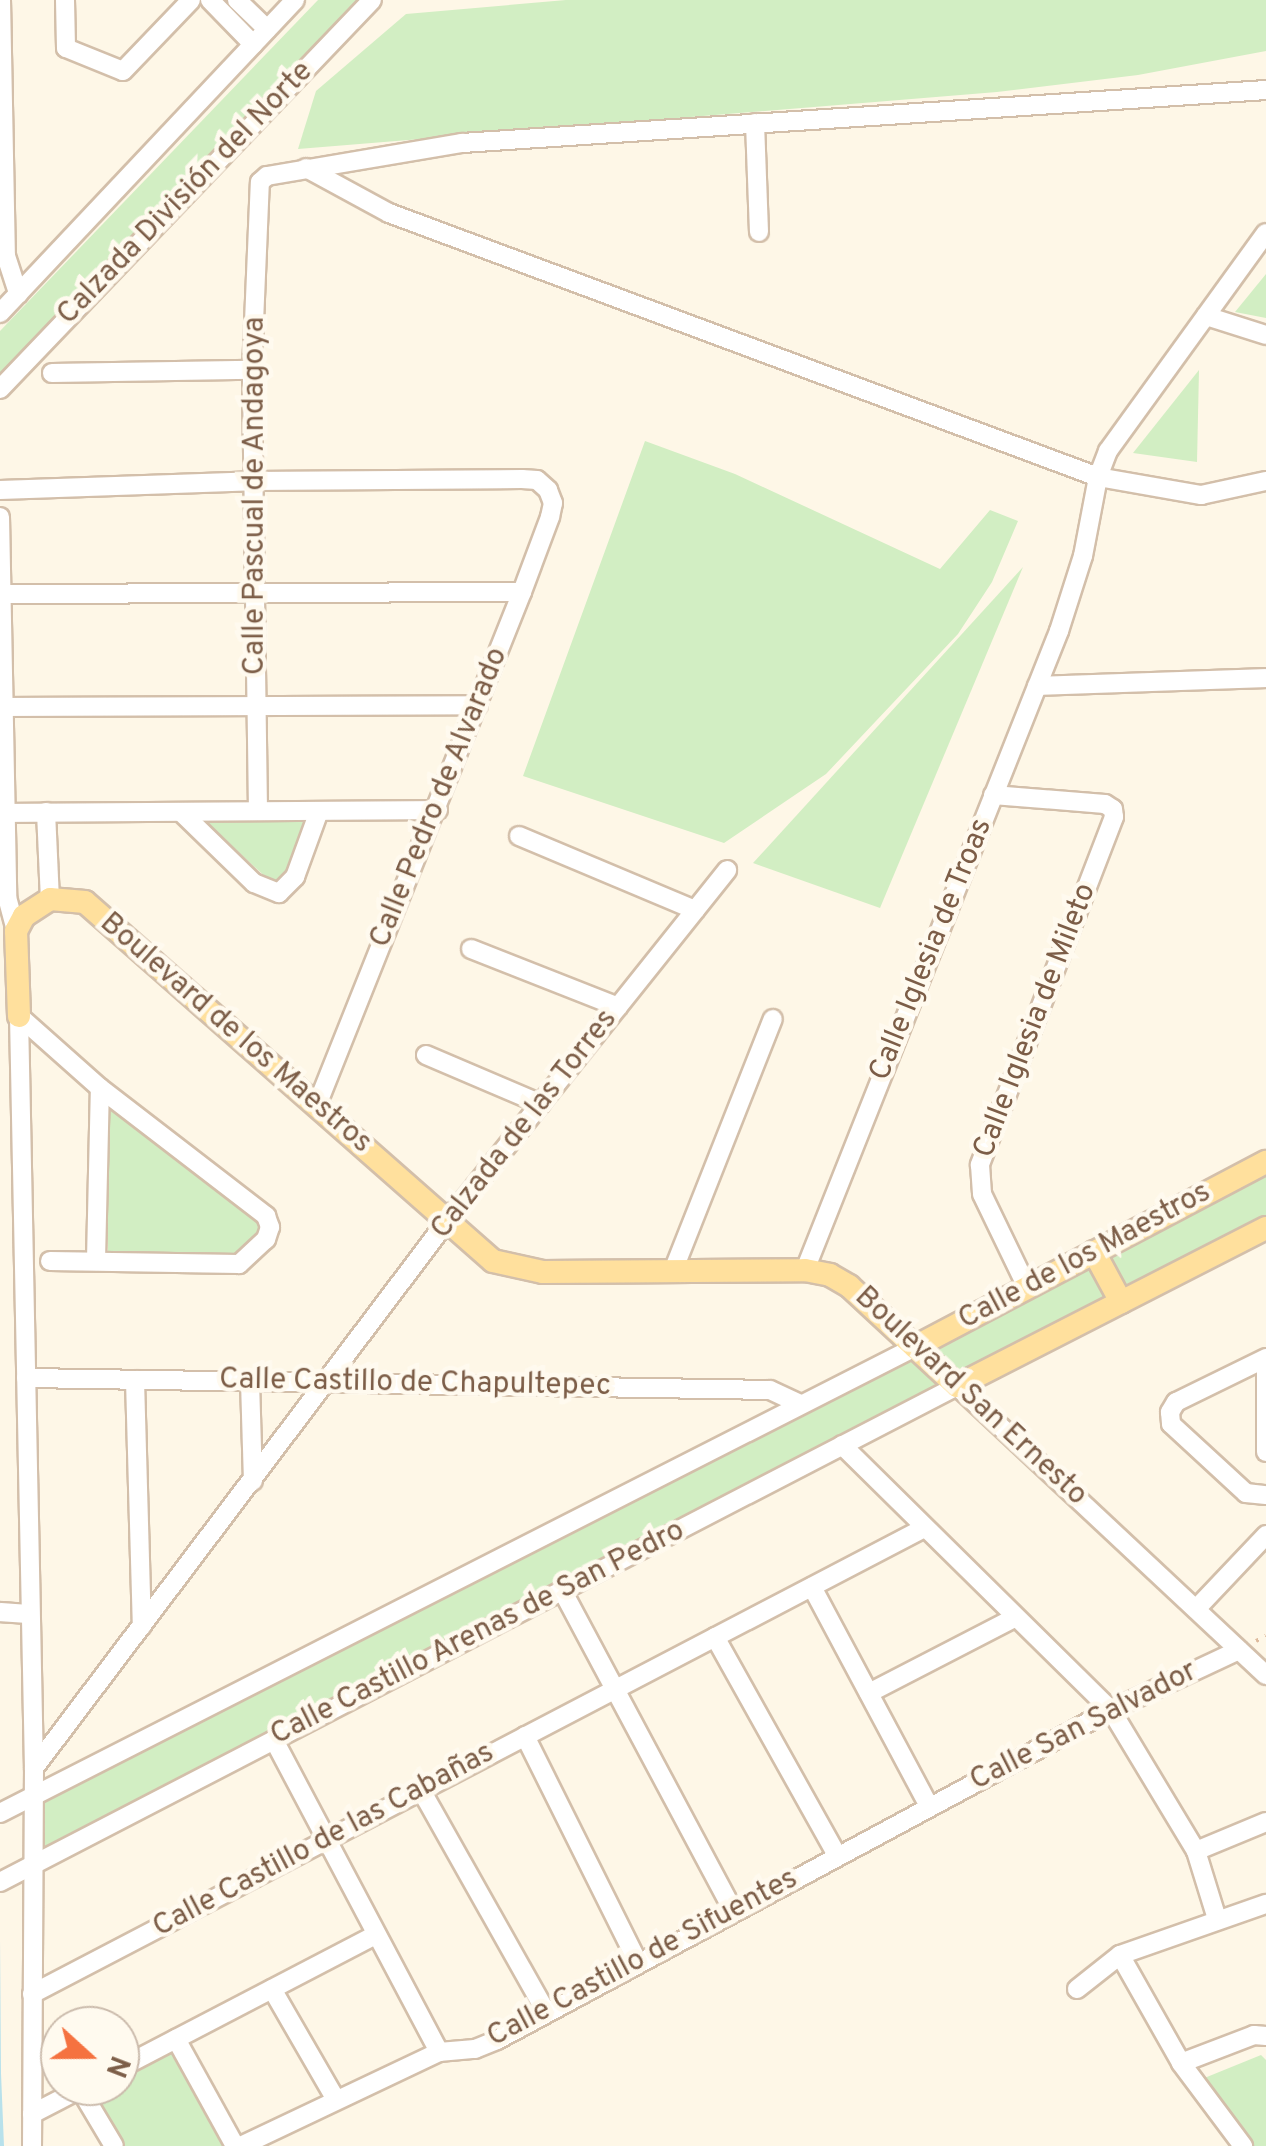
<!DOCTYPE html>
<html>
<head>
<meta charset="utf-8">
<style>
  body { margin:0 }
  #map { position:relative; width:1266px; height:2146px; overflow:hidden; background:#fef7e7; font-family:Overpass,sans-serif }
  div>[style] { position:absolute }
  .green>* { inset:0; background:#d2eec3 }
  .water>* { inset:0; background:#b8e1eb }
  .path>* { height:4px; margin-top:-2px; transform-origin:0; background:repeating-linear-gradient(90deg,#ddba9d 0 2.5px,transparent 0 10.5px) }
  .roads { filter:drop-shadow(2px 0 #d3bfaa) drop-shadow(-2px 0 #d3bfaa) drop-shadow(0 2px #d3bfaa) drop-shadow(0 -2px #d3bfaa) }
  .minor>* { height:18px; margin:-9px; padding:0 9px; transform-origin:9px; border-radius:9px; background:#fff }
  .major>* { height:22px; margin:-11px; padding:0 11px; transform-origin:11px; border-radius:11px; background:#ffe09d }
  span { translate:-50% -50%; white-space:nowrap; text-align:center; line-height:1.15; -webkit-text-stroke:9px #fffaef; paint-order:stroke }
  .street-label { font-size:30px; color:#7c5d47 }
  .north { position:absolute; left:40px; top:2006px; width:100px; height:100px; box-sizing:border-box; background:#fffaef; border:2px solid #cbbbac; border-radius:50%; rotate:111deg; font-size:28px; font-weight:700; line-height:40px; text-align:center; color:#7c5d47 }
  .north::after { content:''; display:block; margin:auto; width:35px; height:45px; background:#f57240; clip-path:polygon(50% 0,100% 100%,50% 72%,0 100%) }
</style>
</head>
<body>
<div id="map">
  <div class="green">
    <div style="clip-path:polygon(318px 0,366px 0,0 377px,0 331px)"></div>
    <div style="clip-path:polygon(566px 0,1266px 0,1266px 51px,1138px 75px,997px 92px,298px 149px,316px 91px,406px 14px)"></div>
    <div style="clip-path:polygon(1266px 274px,1266px 318px,1235px 312px)"></div>
    <div style="clip-path:polygon(1199px 370px,1197px 462px,1133px 453px)"></div>
    <div style="clip-path:polygon(645px 441px,735px 474px,940px 569px,990px 510px,1018px 521px,992px 582px,958px 634px,826px 774px,724px 843px,523px 776px)"></div>
    <div style="clip-path:polygon(1023px 567px,880px 908px,753px 863px)"></div>
    <div style="clip-path:polygon(203px 819px,305px 821px,283px 880px,272px 883px)"></div>
    <div style="clip-path:polygon(108px 1100px,260px 1218px,264px 1226px,259px 1237px,236px 1259px,108px 1255px)"></div>
    <div style="clip-path:polygon(1266px 1168px,1266px 1223px,35px 1860px,35px 1799px)"></div>
    <div style="clip-path:polygon(176px 2039px,233px 2146px,114px 2146px,87px 2086px,120px 2086px,120px 2069px)"></div>
    <div style="clip-path:polygon(1261px 2055px,1266px 2060px,1266px 2146px,1247px 2146px,1197px 2081px)"></div>
  </div>
  <div class="water">
    <div style="clip-path:polygon(0 1937px,1px 2073px,4px 2146px,0 2146px)"></div>
  </div>
  <div class="path">
    <div style="left:1256px;top:1641px;width:11px;rotate:-27deg"></div>
  </div>
  <div class="roads">
    <div class="minor">
      <div style="left:1px;top:0;width:256px;rotate:88.9deg"></div>
      <div style="left:6px;top:256px;width:40px;rotate:72deg"></div>
      <div style="left:65px;top:0;width:48px;rotate:88.8deg"></div>
      <div style="left:66px;top:48px;width:61px;rotate:22deg"></div>
      <div style="left:123px;top:71px;width:98px;rotate:-46.2deg"></div>
      <div style="left:210px;top:0;width:62px;rotate:45.7deg"></div>
      <div style="left:237px;top:0;width:42px;rotate:44deg"></div>
      <div style="left:755px;top:123px;width:109px;rotate:87.9deg"></div>
      <div style="left:306px;top:168px;width:94px;rotate:28.5deg"></div>
      <div style="left:389px;top:213px;width:757px;rotate:20.42deg"></div>
      <div style="left:1098px;top:477px;width:105px;rotate:9.9deg"></div>
      <div style="left:1201px;top:495px;width:66px;rotate:-12.2deg"></div>
      <div style="left:0;top:313px;width:430px;rotate:-46.7deg"></div>
      <div style="left:1206px;top:316px;width:63px;rotate:17.6deg"></div>
      <div style="left:52px;top:373px;width:200px;rotate:-0.9deg"></div>
      <div style="left:0;top:389px;width:538px;rotate:-46.28deg"></div>
      <div style="left:0;top:490px;width:253px;rotate:-2deg"></div>
      <div style="left:253px;top:481px;width:269px;rotate:-0.4deg"></div>
      <div style="left:522px;top:479px;width:15px;rotate:4deg"></div>
      <div style="left:537px;top:480px;width:15px;rotate:42deg"></div>
      <div style="left:548px;top:490px;width:14px;rotate:69deg"></div>
      <div style="left:553px;top:503px;width:14px;rotate:102deg"></div>
      <div style="left:550px;top:517px;width:80px;rotate:110.5deg"></div>
      <div style="left:522px;top:592px;width:552px;rotate:111.78deg"></div>
      <div style="left:0;top:517px;width:380px;rotate:88.9deg"></div>
      <div style="left:7px;top:897px;width:35px;rotate:75deg"></div>
      <div style="left:1px;top:594px;width:521px;rotate:-0.22deg"></div>
      <div style="left:1037px;top:686px;width:229px;rotate:-2deg"></div>
      <div style="left:3px;top:707px;width:475px;rotate:-0.2deg"></div>
      <div style="left:993px;top:795px;width:112px;rotate:4.6deg"></div>
      <div style="left:1105px;top:804px;width:9px;rotate:32deg"></div>
      <div style="left:1113px;top:809px;width:8px;rotate:83deg"></div>
      <div style="left:1114px;top:817px;width:373px;rotate:111.1deg"></div>
      <div style="left:980px;top:1165px;width:29px;rotate:86deg"></div>
      <div style="left:982px;top:1194px;width:103px;rotate:64.2deg"></div>
      <div style="left:258px;top:811px;width:441px;rotate:-90.8deg"></div>
      <div style="left:252px;top:370px;width:188px;rotate:-87.6deg"></div>
      <div style="left:260px;top:182px;width:9px;rotate:-41deg"></div>
      <div style="left:267px;top:176px;width:198px;rotate:-9.6deg"></div>
      <div style="left:462px;top:143px;width:806px;rotate:-3.77deg"></div>
      <div style="left:46px;top:812px;width:87px;rotate:87.4deg"></div>
      <div style="left:181px;top:812px;width:102px;rotate:44.2deg"></div>
      <div style="left:254px;top:883px;width:27px;rotate:22deg"></div>
      <div style="left:279px;top:893px;width:23px;rotate:-45deg"></div>
      <div style="left:295px;top:877px;width:70px;rotate:-70deg"></div>
      <div style="left:4px;top:813px;width:434px;rotate:-0.4deg"></div>
      <div style="left:519px;top:836px;width:191px;rotate:22.8deg"></div>
      <div style="left:471px;top:949px;width:158px;rotate:21.5deg"></div>
      <div style="left:19px;top:1016px;width:752px;rotate:88.86deg"></div>
      <div style="left:34px;top:1768px;width:378px;rotate:90.3deg"></div>
      <div style="left:19px;top:1016px;width:108px;rotate:41.6deg"></div>
      <div style="left:100px;top:1088px;width:210px;rotate:37.6deg"></div>
      <div style="left:266px;top:1216px;width:12px;rotate:70deg"></div>
      <div style="left:270px;top:1227px;width:13px;rotate:108deg"></div>
      <div style="left:266px;top:1239px;width:37px;rotate:137deg"></div>
      <div style="left:239px;top:1264px;width:189px;rotate:-179.1deg"></div>
      <div style="left:426px;top:1055px;width:125px;rotate:23.1deg"></div>
      <div style="left:96px;top:1260px;width:172px;rotate:-88.7deg"></div>
      <div style="left:805px;top:1270px;width:688px;rotate:-68.32deg"></div>
      <div style="left:1059px;top:631px;width:79px;rotate:-72.3deg"></div>
      <div style="left:1083px;top:556px;width:80px;rotate:-79.2deg"></div>
      <div style="left:1098px;top:477px;width:28px;rotate:-69deg"></div>
      <div style="left:1108px;top:451px;width:269px;rotate:-54.1deg"></div>
      <div style="left:673px;top:1271px;width:271px;rotate:-68.4deg"></div>
      <div style="left:1266px;top:1358px;width:100px;rotate:153.9deg"></div>
      <div style="left:1176px;top:1402px;width:12px;rotate:121deg"></div>
      <div style="left:1170px;top:1412px;width:12px;rotate:85deg"></div>
      <div style="left:1171px;top:1424px;width:102px;rotate:42.6deg"></div>
      <div style="left:1246px;top:1493px;width:20px;rotate:6deg"></div>
      <div style="left:1266px;top:1371px;width:81px;rotate:90deg"></div>
      <div style="left:26px;top:1378px;width:744px;rotate:0.92deg"></div>
      <div style="left:770px;top:1390px;width:33px;rotate:25deg"></div>
      <div style="left:135px;top:1380px;width:246px;rotate:88.4deg"></div>
      <div style="left:250px;top:1381px;width:100px;rotate:88.3deg"></div>
      <div style="left:842px;top:1445px;width:378px;rotate:44.6deg"></div>
      <div style="left:1111px;top:1710px;width:165px;rotate:58.9deg"></div>
      <div style="left:1196px;top:1851px;width:71px;rotate:72.8deg"></div>
      <div style="left:812px;top:1587px;width:248px;rotate:61.9deg"></div>
      <div style="left:562px;top:1590px;width:363px;rotate:61.9deg"></div>
      <div style="left:1198px;top:1607px;width:99px;rotate:-46.6deg"></div>
      <div style="left:0;top:1612px;width:30px;rotate:4deg"></div>
      <div style="left:715px;top:1637px;width:250px;rotate:60.8deg"></div>
      <div style="left:869px;top:1693px;width:165px;rotate:-27.3deg"></div>
      <div style="left:525px;top:1736px;width:251px;rotate:63.5deg"></div>
      <div style="left:274px;top:1740px;width:353px;rotate:62.1deg"></div>
      <div style="left:34px;top:1768px;width:685px;rotate:-52.95deg"></div>
      <div style="left:447px;top:1221px;width:449px;rotate:-51.4deg"></div>
      <div style="left:421px;top:1790px;width:255px;rotate:60.6deg"></div>
      <div style="left:0;top:1813px;width:1027px;rotate:-26.99deg"></div>
      <div style="left:1196px;top:1851px;width:76px;rotate:-22.5deg"></div>
      <div style="left:0;top:1882px;width:1078px;rotate:-27.4deg"></div>
      <div style="left:957px;top:1386px;width:423px;rotate:43.1deg"></div>
      <div style="left:1120px;top:1955px;width:124px;rotate:60.5deg"></div>
      <div style="left:1181px;top:2063px;width:104px;rotate:53.2deg"></div>
      <div style="left:272px;top:1989px;width:128px;rotate:60deg"></div>
      <div style="left:1077px;top:1989px;width:55px;rotate:-38.3deg"></div>
      <div style="left:1120px;top:1955px;width:155px;rotate:-19.3deg"></div>
      <div style="left:32px;top:1994px;width:1006px;rotate:-27.58deg"></div>
      <div style="left:176px;top:2039px;width:122px;rotate:61.1deg"></div>
      <div style="left:1181px;top:2063px;width:78px;rotate:-21deg"></div>
      <div style="left:1254px;top:2035px;width:12px;rotate:5deg"></div>
      <div style="left:120px;top:2068px;width:286px;rotate:-27.5deg"></div>
      <div style="left:80px;top:2089px;width:66px;rotate:59.2deg"></div>
      <div style="left:32px;top:2114px;width:61px;rotate:-27.4deg"></div>
      <div style="left:241px;top:2146px;width:219px;rotate:-25.4deg"></div>
      <div style="left:439px;top:2052px;width:36px;rotate:-5deg"></div>
      <div style="left:475px;top:2049px;width:24px;rotate:-22deg"></div>
      <div style="left:497px;top:2040px;width:697px;rotate:-28.26deg"></div>
      <div style="left:1111px;top:1710px;width:141px;rotate:-25.1deg"></div>
    </div>
    <div class="major">
      <div style="left:19px;top:1016px;width:85px;rotate:-92deg"></div>
      <div style="left:16px;top:931px;width:17px;rotate:-62deg"></div>
      <div style="left:24px;top:916px;width:31px;rotate:-33deg"></div>
      <div style="left:50px;top:899px;width:35px;rotate:5deg"></div>
      <div style="left:85px;top:902px;width:543px;rotate:41.34deg"></div>
      <div style="left:493px;top:1261px;width:51px;rotate:12.4deg"></div>
      <div style="left:543px;top:1272px;width:262px;rotate:-0.4deg"></div>
      <div style="left:805px;top:1270px;width:25px;rotate:11deg"></div>
      <div style="left:830px;top:1275px;width:22px;rotate:30deg"></div>
      <div style="left:849px;top:1286px;width:147px;rotate:42.8deg"></div>
      <div style="left:957px;top:1386px;width:347px;rotate:-27.1deg"></div>
      <div style="left:1094px;top:1252px;width:57px;rotate:61.6deg"></div>
      <div style="left:915px;top:1347px;width:397px;rotate:-27.8deg"></div>
    </div>
  </div>
  <div class="street-label">
    <span style="left:186px;top:194px;rotate:-46deg">Calzada División del Norte</span>
    <span style="left:256px;top:496px;rotate:-90deg">Calle Pascual de Andagoya</span>
    <span style="left:440px;top:798px;rotate:-68deg">Calle Pedro de Alvarado</span>
    <span style="left:932px;top:950px;rotate:-68deg">Calle Iglesia de Troas</span>
    <span style="left:1036px;top:1021px;rotate:-69deg">Calle Iglesia de Mileto</span>
    <span style="left:235px;top:1034px;rotate:41deg">Boulevard de los Maestros</span>
    <span style="left:525px;top:1125px;rotate:-52deg">Calzada de las Torres</span>
    <span style="left:1085px;top:1257px;rotate:-28deg">Calle de los Maestros</span>
    <span style="left:415px;top:1384px;rotate:1deg">Calle Castillo de Chapultepec</span>
    <span style="left:970px;top:1397px;rotate:43deg">Boulevard San Ernesto</span>
    <span style="left:478px;top:1634px;rotate:-27deg">Calle Castillo Arenas de San Pedro</span>
    <span style="left:1084px;top:1727px;rotate:-27deg">Calle San Salvador</span>
    <span style="left:324px;top:1841px;rotate:-28deg">Calle Castillo de las Cabañas</span>
    <span style="left:643px;top:1959px;rotate:-28deg">Calle Castillo de Sifuentes</span>
  </div>
  <div class="north">N</div>
</div>
</body>
</html>
